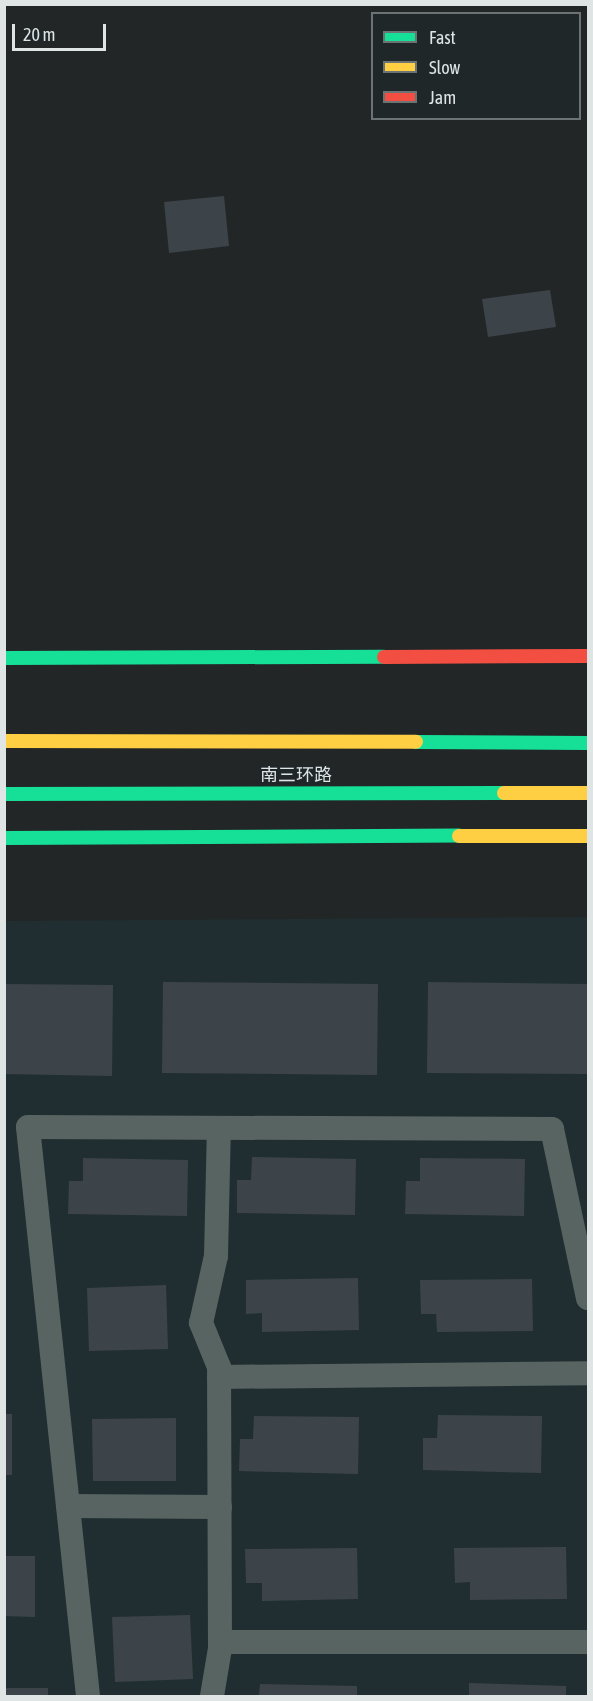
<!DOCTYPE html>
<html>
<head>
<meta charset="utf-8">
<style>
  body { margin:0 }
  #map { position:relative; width:593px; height:1701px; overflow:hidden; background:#222627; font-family:"Asap Condensed","Noto Sans SC",sans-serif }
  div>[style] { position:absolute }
  .built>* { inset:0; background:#202e31 }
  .building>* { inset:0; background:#3c4449 }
  .street>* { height:24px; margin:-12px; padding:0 12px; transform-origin:12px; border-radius:12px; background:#586462 }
  .fast>* { height:14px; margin:-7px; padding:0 7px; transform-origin:7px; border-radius:7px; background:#16e098 }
  .slow>* { height:14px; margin:-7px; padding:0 7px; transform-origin:7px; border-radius:7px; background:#ffcf43 }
  .jam>* { height:14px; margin:-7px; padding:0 7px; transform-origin:7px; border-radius:7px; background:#f24e42 }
  span { translate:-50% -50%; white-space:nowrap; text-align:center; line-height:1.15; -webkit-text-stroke:4.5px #202729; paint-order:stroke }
  .street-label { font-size:18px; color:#dfe4e5 }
  .frame { position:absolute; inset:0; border:6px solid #dfe4e5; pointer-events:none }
  .legend { position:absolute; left:371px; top:12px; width:210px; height:108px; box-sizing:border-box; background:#202729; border:2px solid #6c7374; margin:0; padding:8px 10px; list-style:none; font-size:18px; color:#dfe4e5 }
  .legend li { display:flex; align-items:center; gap:12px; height:30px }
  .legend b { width:30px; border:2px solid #6c7374 }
  .scale { position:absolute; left:12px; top:24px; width:94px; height:27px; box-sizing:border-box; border:3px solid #dfe4e5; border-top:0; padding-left:8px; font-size:18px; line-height:21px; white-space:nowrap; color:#dfe4e5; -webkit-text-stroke:4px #202729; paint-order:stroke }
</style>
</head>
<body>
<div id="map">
  <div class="built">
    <div style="clip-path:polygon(588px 917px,588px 1696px,5px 1696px,4px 921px)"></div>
  </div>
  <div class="building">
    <div style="clip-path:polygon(224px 196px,229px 246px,169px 253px,164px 202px)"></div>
    <div style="clip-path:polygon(550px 290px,556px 327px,488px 337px,482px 299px)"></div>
    <div style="clip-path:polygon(163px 982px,378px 984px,377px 1075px,162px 1073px)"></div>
    <div style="clip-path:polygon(428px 982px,588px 984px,588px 1074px,427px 1073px)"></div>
    <div style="clip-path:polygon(4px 984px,113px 985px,112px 1076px,4px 1074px)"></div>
    <div style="clip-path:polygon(252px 1157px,356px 1159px,355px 1215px,237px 1213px,237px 1180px,251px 1180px)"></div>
    <div style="clip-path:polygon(83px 1158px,188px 1160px,187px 1216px,68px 1214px,69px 1181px,83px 1181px)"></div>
    <div style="clip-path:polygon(420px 1158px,525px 1159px,524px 1216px,405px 1214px,406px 1181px,420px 1181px)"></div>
    <div style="clip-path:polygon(358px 1278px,359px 1330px,262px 1332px,262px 1313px,246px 1314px,246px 1280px)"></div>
    <div style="clip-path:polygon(532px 1279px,533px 1331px,437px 1332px,436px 1314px,421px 1314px,420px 1280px)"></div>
    <div style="clip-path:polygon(166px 1285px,168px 1349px,89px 1351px,87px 1288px)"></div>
    <div style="clip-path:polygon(4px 1414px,12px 1414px,12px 1475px,4px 1475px)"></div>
    <div style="clip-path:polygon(438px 1415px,542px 1416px,541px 1473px,423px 1470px,423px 1438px,437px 1438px)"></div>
    <div style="clip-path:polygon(254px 1416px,359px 1417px,358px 1474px,239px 1471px,240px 1439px,253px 1439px)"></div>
    <div style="clip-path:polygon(176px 1418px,176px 1481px,93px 1481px,92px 1419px)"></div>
    <div style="clip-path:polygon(566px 1547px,567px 1599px,470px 1600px,470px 1582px,455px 1583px,454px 1548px)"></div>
    <div style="clip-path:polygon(357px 1548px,358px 1599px,262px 1601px,262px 1583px,246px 1583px,245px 1549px)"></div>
    <div style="clip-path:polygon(4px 1556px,35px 1556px,35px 1617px,4px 1616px)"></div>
    <div style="clip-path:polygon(190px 1615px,193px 1679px,115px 1682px,112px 1617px)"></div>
    <div style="clip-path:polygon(469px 1683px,566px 1686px,566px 1696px,469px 1696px)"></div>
    <div style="clip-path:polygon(260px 1684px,357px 1686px,357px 1696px,259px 1696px)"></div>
    <div style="clip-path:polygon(4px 1688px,48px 1688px,48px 1696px,4px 1696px)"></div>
  </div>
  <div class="street">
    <div style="left:219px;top:1377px;width:369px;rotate:-0.6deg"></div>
    <div style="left:68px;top:1506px;width:152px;rotate:0.4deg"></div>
    <div style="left:220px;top:1642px;width:368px"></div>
    <div style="left:88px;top:1696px;width:572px;rotate:-96.02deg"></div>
    <div style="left:28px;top:1127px;width:524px;rotate:0.22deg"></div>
    <div style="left:552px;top:1129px;width:173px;rotate:78deg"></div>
    <div style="left:212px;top:1696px;width:49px;rotate:-80.5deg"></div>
    <div style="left:220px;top:1648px;width:281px;rotate:-90.2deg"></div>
    <div style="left:219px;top:1367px;width:48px;rotate:-112.2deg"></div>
    <div style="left:201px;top:1323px;width:69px;rotate:-77.4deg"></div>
    <div style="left:216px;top:1256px;width:128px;rotate:-88.7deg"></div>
  </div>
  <div class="fast">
    <div style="left:4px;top:658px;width:380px;rotate:-0.2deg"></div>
    <div style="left:416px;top:742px;width:172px;rotate:0.3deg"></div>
    <div style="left:4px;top:794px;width:500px;rotate:-0.11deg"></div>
    <div style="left:4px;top:838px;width:455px;rotate:-0.3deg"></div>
  </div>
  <div class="slow">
    <div style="left:4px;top:741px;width:412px;rotate:0.1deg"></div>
    <div style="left:504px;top:793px;width:84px"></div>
    <div style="left:459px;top:836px;width:129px"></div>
  </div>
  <div class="jam">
    <div style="left:384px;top:657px;width:204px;rotate:-0.3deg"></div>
  </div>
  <div class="street-label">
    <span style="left:296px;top:775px">南三环路</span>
  </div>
  <div class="frame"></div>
  <ul class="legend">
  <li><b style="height:8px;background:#16e098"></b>Fast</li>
  <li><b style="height:8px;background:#ffcf43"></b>Slow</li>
  <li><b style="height:8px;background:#f24e42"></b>Jam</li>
  </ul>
  <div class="scale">20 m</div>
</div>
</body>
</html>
